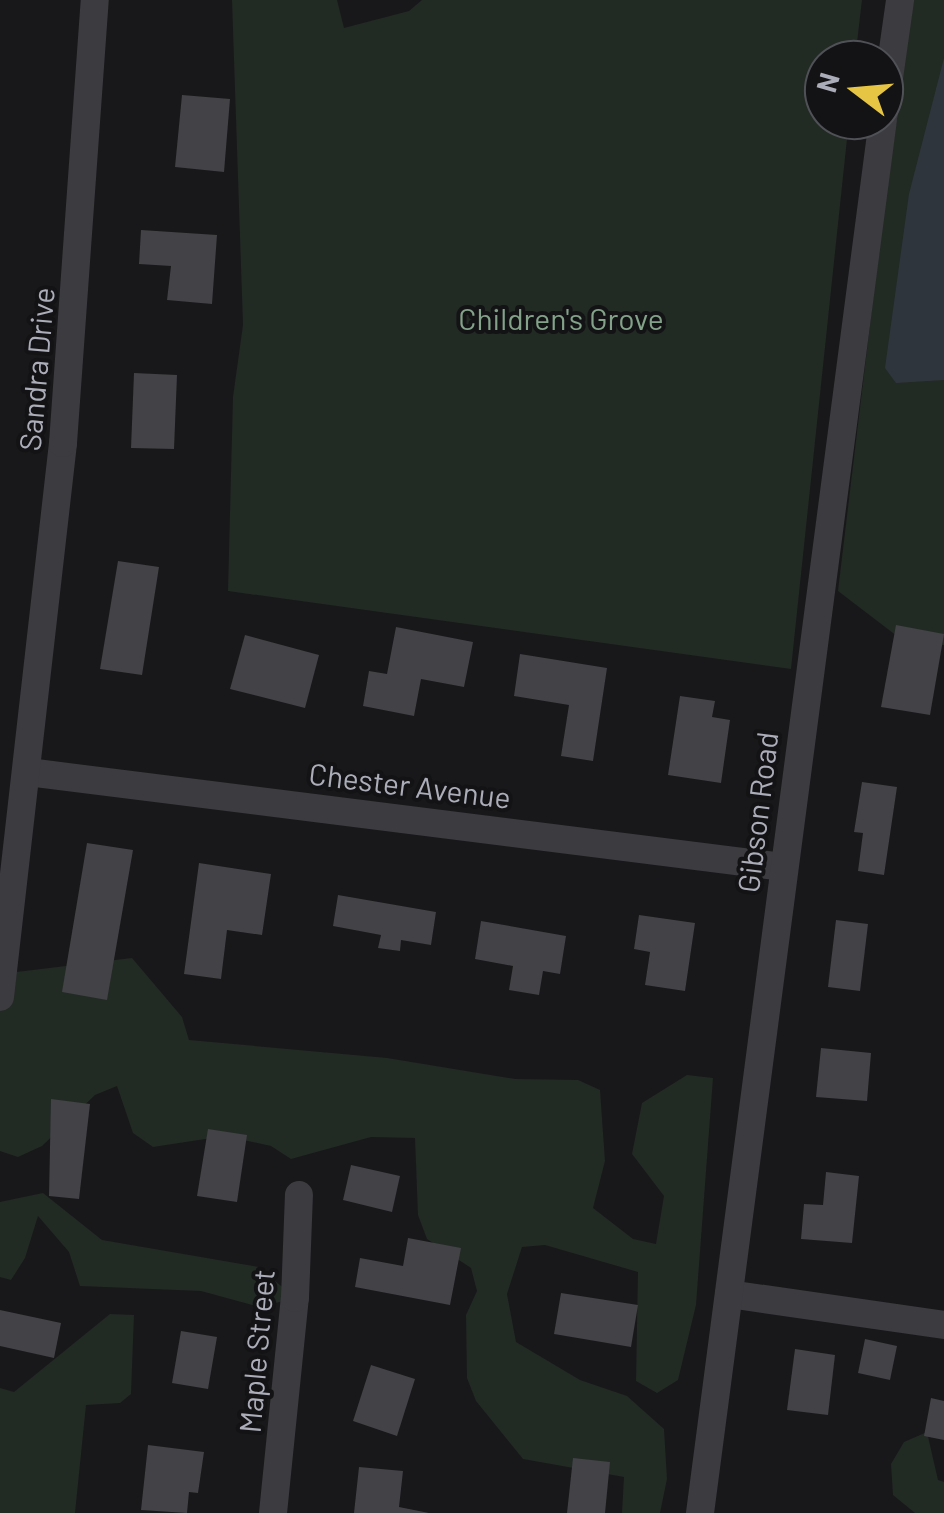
<!DOCTYPE html>
<html>
<head>
<meta charset="utf-8">
<style>
  body { margin:0 }
  #map { position:relative; width:944px; height:1513px; overflow:hidden; background:#18181a; font-family:Barlow,sans-serif }
  div>[style] { position:absolute }
  .green>* { inset:0; background:#222a24 }
  .water>* { inset:0; background:#2f353d }
  .building>* { inset:0; background:#424247 }
  .street>* { height:28px; margin:-14px; padding:0 14px; transform-origin:14px; border-radius:14px; background:#3b3b40 }
  span { translate:-50% -50%; white-space:nowrap; text-align:center; line-height:1.15; -webkit-text-stroke:8px #131315; paint-order:stroke }
  .park-label { font-size:30px; color:#83a289 }
  .street-label { font-size:30px; color:#abadb9 }
  .north { position:absolute; left:804px; top:40px; width:100px; height:100px; box-sizing:border-box; background:#131315; border:2px solid #505157; border-radius:50%; rotate:286deg; font-size:28px; font-weight:700; line-height:40px; text-align:center; color:#abadb9 }
  .north::after { content:''; display:block; margin:auto; width:35px; height:45px; background:#e6c444; clip-path:polygon(50% 0,100% 100%,50% 72%,0 100%) }
</style>
</head>
<body>
<div id="map">
  <div class="green">
    <div style="clip-path:polygon(232px 0,337px 0,344px 28px,409px 11px,422px 0,862px 0,855px 60px,824px 60px,824px 120px,849px 120px,791px 669px,228px 591px,233px 397px,243px 325px)"></div>
    <div style="clip-path:polygon(909px 0,944px 0,944px 645px,910px 646px,838px 591px)"></div>
    <div style="clip-path:polygon(132px 958px,182px 1017px,189px 1040px,387px 1058px,515px 1079px,578px 1080px,600px 1090px,605px 1161px,593px 1208px,633px 1239px,656px 1244px,664px 1196px,632px 1154px,642px 1103px,687px 1075px,713px 1078px,696px 1305px,678px 1380px,657px 1393px,636px 1381px,638px 1272px,545px 1245px,522px 1247px,507px 1294px,516px 1342px,580px 1380px,627px 1396px,664px 1429px,667px 1479px,660px 1513px,622px 1513px,624px 1477px,523px 1459px,476px 1401px,467px 1378px,466px 1315px,477px 1291px,471px 1268px,427px 1239px,418px 1215px,415px 1138px,371px 1137px,291px 1159px,271px 1146px,225px 1136px,153px 1147px,133px 1133px,117px 1086px,95px 1095px,42px 1146px,18px 1157px,0 1151px,0 974px)"></div>
    <div style="clip-path:polygon(43px 1193px,102px 1240px,259px 1267px,295px 1298px,260px 1307px,201px 1291px,80px 1286px,69px 1252px,38px 1216px,25px 1258px,11px 1280px,0 1277px,0 1202px)"></div>
    <div style="clip-path:polygon(110px 1314px,134px 1315px,131px 1394px,120px 1403px,86px 1405px,75px 1513px,0 1513px,0 1388px,14px 1392px)"></div>
    <div style="clip-path:polygon(927px 1432px,938px 1480px,944px 1482px,944px 1513px,915px 1513px,893px 1495px,891px 1464px,904px 1442px)"></div>
  </div>
  <div class="water">
    <div style="clip-path:polygon(944px 58px,944px 380px,896px 383px,885px 368px,909px 194px)"></div>
  </div>
  <div class="building">
    <div style="clip-path:polygon(182px 95px,230px 99px,224px 172px,175px 167px)"></div>
    <div style="clip-path:polygon(141px 230px,217px 235px,212px 304px,167px 300px,171px 266px,139px 264px)"></div>
    <div style="clip-path:polygon(134px 373px,177px 375px,174px 449px,131px 448px)"></div>
    <div style="clip-path:polygon(118px 561px,159px 567px,142px 675px,100px 669px)"></div>
    <div style="clip-path:polygon(896px 625px,944px 634px,930px 715px,881px 707px)"></div>
    <div style="clip-path:polygon(396px 627px,473px 642px,464px 687px,421px 679px,414px 716px,363px 706px,369px 671px,387px 674px)"></div>
    <div style="clip-path:polygon(245px 635px,319px 655px,305px 708px,230px 689px)"></div>
    <div style="clip-path:polygon(520px 654px,607px 668px,593px 761px,561px 756px,569px 705px,514px 696px)"></div>
    <div style="clip-path:polygon(680px 696px,715px 701px,712px 717px,730px 720px,721px 783px,668px 775px)"></div>
    <div style="clip-path:polygon(862px 782px,897px 787px,884px 875px,858px 871px,863px 833px,854px 832px)"></div>
    <div style="clip-path:polygon(87px 843px,133px 850px,107px 1000px,62px 992px)"></div>
    <div style="clip-path:polygon(199px 863px,271px 874px,262px 935px,227px 930px,221px 979px,184px 974px)"></div>
    <div style="clip-path:polygon(338px 895px,436px 912px,431px 945px,401px 940px,400px 951px,378px 948px,381px 935px,333px 926px)"></div>
    <div style="clip-path:polygon(639px 915px,695px 923px,685px 991px,645px 985px,650px 952px,634px 949px)"></div>
    <div style="clip-path:polygon(836px 920px,868px 924px,860px 991px,828px 987px)"></div>
    <div style="clip-path:polygon(481px 921px,566px 936px,560px 974px,543px 971px,539px 995px,509px 990px,513px 966px,475px 959px)"></div>
    <div style="clip-path:polygon(821px 1048px,871px 1053px,867px 1101px,816px 1097px)"></div>
    <div style="clip-path:polygon(51px 1099px,90px 1104px,79px 1199px,49px 1196px)"></div>
    <div style="clip-path:polygon(208px 1129px,247px 1135px,237px 1202px,197px 1196px)"></div>
    <div style="clip-path:polygon(351px 1165px,400px 1176px,392px 1212px,343px 1200px)"></div>
    <div style="clip-path:polygon(826px 1172px,859px 1176px,852px 1243px,801px 1239px,804px 1204px,823px 1205px)"></div>
    <div style="clip-path:polygon(408px 1238px,461px 1248px,450px 1305px,355px 1287px,360px 1258px,403px 1266px)"></div>
    <div style="clip-path:polygon(561px 1293px,638px 1305px,631px 1347px,554px 1334px)"></div>
    <div style="clip-path:polygon(0 1310px,61px 1323px,54px 1358px,0 1346px)"></div>
    <div style="clip-path:polygon(181px 1331px,217px 1337px,208px 1389px,172px 1383px)"></div>
    <div style="clip-path:polygon(865px 1339px,897px 1346px,890px 1380px,858px 1373px)"></div>
    <div style="clip-path:polygon(795px 1349px,835px 1355px,828px 1415px,787px 1410px)"></div>
    <div style="clip-path:polygon(371px 1365px,415px 1379px,397px 1436px,353px 1421px)"></div>
    <div style="clip-path:polygon(931px 1398px,944px 1401px,944px 1440px,924px 1436px)"></div>
    <div style="clip-path:polygon(148px 1445px,204px 1452px,198px 1493px,189px 1492px,187px 1513px,141px 1510px)"></div>
    <div style="clip-path:polygon(573px 1458px,610px 1462px,605px 1513px,567px 1513px)"></div>
    <div style="clip-path:polygon(359px 1467px,403px 1471px,399px 1507px,429px 1513px,354px 1513px)"></div>
  </div>
  <div class="street">
    <div style="left:884px;top:113px;width:114px;rotate:-81.9deg"></div>
    <div style="left:28px;top:772px;width:761px;rotate:7.17deg"></div>
    <div style="left:0;top:997px;width:558px;rotate:-83.51deg"></div>
    <div style="left:63px;top:443px;width:444px;rotate:-85.9deg"></div>
    <div style="left:729px;top:1294px;width:217px;rotate:8.2deg"></div>
    <div style="left:273px;top:1513px;width:216px;rotate:-84.2deg"></div>
    <div style="left:295px;top:1298px;width:103px;rotate:-87.8deg"></div>
    <div style="left:700px;top:1513px;width:1405px;rotate:-82.52deg"></div>
  </div>
  <div class="park-label">
    <span style="left:561px;top:318px">Children's Grove</span>
  </div>
  <div class="street-label">
    <span style="left:36px;top:369px;rotate:-85deg">Sandra Drive</span>
    <span style="left:410px;top:785px;rotate:7deg">Chester Avenue</span>
    <span style="left:757px;top:812px;rotate:-83deg">Gibson Road</span>
    <span style="left:256px;top:1351px;rotate:-85deg">Maple Street</span>
  </div>
  <div class="north">N</div>
</div>
</body>
</html>
